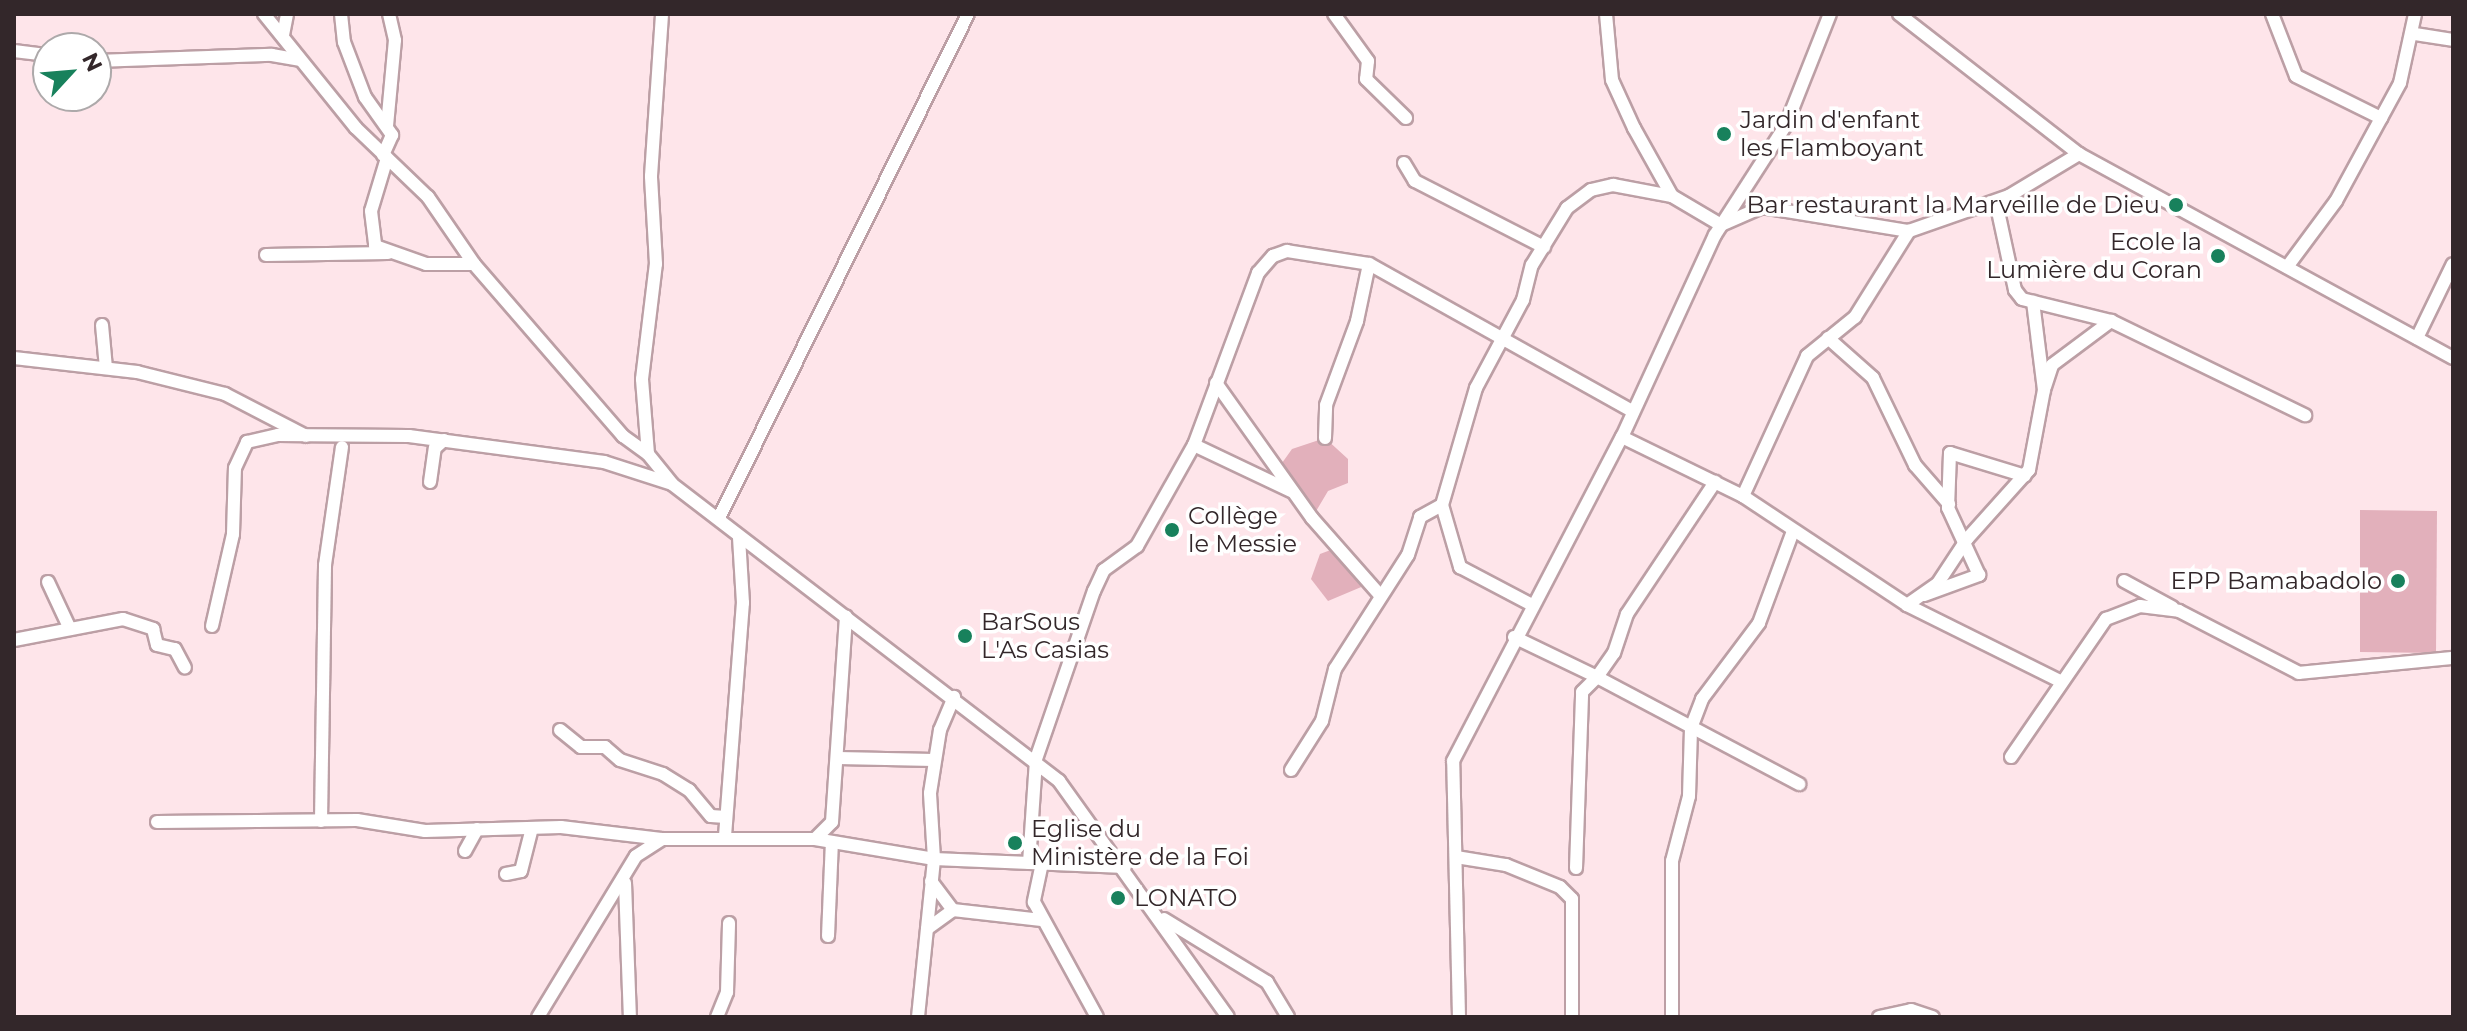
<!DOCTYPE html>
<html>
<head>
<meta charset="utf-8">
<style>
  body { margin:0 }
  #map { position:relative; width:2467px; height:1031px; overflow:hidden; background:#fee5ea; font-family:Montserrat,sans-serif }
  div>[style] { position:absolute }
  .green>* { inset:0; background:#e2b0bb }
  .roads { filter:drop-shadow(2px 0 #bc9fa5) drop-shadow(-2px 0 #bc9fa5) drop-shadow(0 2px #bc9fa5) drop-shadow(0 -2px #bc9fa5) }
  .minor>* { height:12px; margin:-6px; padding:0 6px; transform-origin:6px; border-radius:6px; background:#fff }
  .dots>* { width:22px; height:22px; translate:-50% -50%; box-sizing:border-box; border:4px solid #fff; border-radius:50% }
  span { translate:-50% -50%; white-space:nowrap; text-align:center; line-height:1.15; -webkit-text-stroke:7px #fff; paint-order:stroke }
  .poi-label { font-size:24px; color:#33272a }
  .left { translate:0 -50%; text-align:left }
  .right { translate:-100% -50%; text-align:right }
  .frame { position:absolute; inset:0; border:16px solid #33272a; pointer-events:none }
  .north { position:absolute; left:32px; top:32px; width:80px; height:80px; box-sizing:border-box; background:#fff; border:2px solid #ada9aa; border-radius:50%; rotate:64deg; font-size:22px; font-weight:700; line-height:32px; text-align:center; color:#33272a }
  .north::after { content:''; display:block; margin:auto; width:28px; height:36px; background:#18815c; clip-path:polygon(50% 0,100% 100%,50% 72%,0 100%) }
</style>
</head>
<body>
<div id="map">
  <div class="green">
    <div style="clip-path:polygon(1325px 438px,1348px 459px,1348px 483px,1328px 491px,1312px 518px,1277px 470px,1292px 449px)"></div>
    <div style="clip-path:polygon(2360px 510px,2437px 511px,2436px 653px,2360px 652px)"></div>
    <div style="clip-path:polygon(1336px 548px,1366px 585px,1328px 601px,1311px 579px,1320px 554px)"></div>
  </div>
  <div class="roads">
    <div class="minor">
      <div style="left:264px;top:14px;width:146px;rotate:51.1deg"></div>
      <div style="left:356px;top:128px;width:100px;rotate:43.8deg"></div>
      <div style="left:428px;top:197px;width:81px;rotate:55.5deg"></div>
      <div style="left:474px;top:264px;width:228px;rotate:49.1deg"></div>
      <div style="left:623px;top:436px;width:31px;rotate:36deg"></div>
      <div style="left:648px;top:454px;width:38px;rotate:51deg"></div>
      <div style="left:672px;top:484px;width:488px;rotate:37.5deg"></div>
      <div style="left:1059px;top:781px;width:290px;rotate:54.4deg"></div>
      <div style="left:341px;top:14px;width:28px;rotate:84deg"></div>
      <div style="left:344px;top:42px;width:59px;rotate:69.1deg"></div>
      <div style="left:365px;top:97px;width:47px;rotate:54.6deg"></div>
      <div style="left:392px;top:135px;width:22px;rotate:114deg"></div>
      <div style="left:1334px;top:14px;width:58px;rotate:54.1deg"></div>
      <div style="left:1368px;top:61px;width:18px;rotate:96deg"></div>
      <div style="left:1366px;top:79px;width:56px;rotate:44.3deg"></div>
      <div style="left:1606px;top:14px;width:66px;rotate:84.8deg"></div>
      <div style="left:1612px;top:80px;width:53px;rotate:65.4deg"></div>
      <div style="left:1634px;top:128px;width:78px;rotate:60.8deg"></div>
      <div style="left:1672px;top:196px;width:57px;rotate:30.6deg"></div>
      <div style="left:1721px;top:225px;width:45px;rotate:-23.7deg"></div>
      <div style="left:1762px;top:207px;width:149px;rotate:9.3deg"></div>
      <div style="left:1909px;top:231px;width:106px;rotate:-19.3deg"></div>
      <div style="left:2009px;top:196px;width:82px;rotate:-31deg"></div>
      <div style="left:1899px;top:14px;width:228px;rotate:37.9deg"></div>
      <div style="left:2079px;top:154px;width:426px;rotate:28.6deg"></div>
      <div style="left:2272px;top:14px;width:66px;rotate:68.8deg"></div>
      <div style="left:2296px;top:76px;width:95px;rotate:26.3deg"></div>
      <div style="left:2415px;top:34px;width:38px;rotate:9deg"></div>
      <div style="left:283px;top:35px;width:21px;rotate:-79deg"></div>
      <div style="left:14px;top:51px;width:34px;rotate:7deg"></div>
      <div style="left:96px;top:61px;width:176px;rotate:-2deg"></div>
      <div style="left:272px;top:55px;width:28px;rotate:10deg"></div>
      <div style="left:387px;top:126px;width:86px;rotate:-84.7deg"></div>
      <div style="left:395px;top:40px;width:27px;rotate:-103deg"></div>
      <div style="left:387px;top:158px;width:55px;rotate:106.8deg"></div>
      <div style="left:371px;top:211px;width:35px;rotate:83deg"></div>
      <div style="left:375px;top:246px;width:54px;rotate:19.4deg"></div>
      <div style="left:426px;top:264px;width:48px"></div>
      <div style="left:1404px;top:163px;width:21px;rotate:59deg"></div>
      <div style="left:1415px;top:181px;width:145px;rotate:27.1deg"></div>
      <div style="left:1996px;top:202px;width:90px;rotate:77.8deg"></div>
      <div style="left:2015px;top:290px;width:11px;rotate:52deg"></div>
      <div style="left:2022px;top:299px;width:92px;rotate:13.9deg"></div>
      <div style="left:2111px;top:321px;width:216px;rotate:25.9deg"></div>
      <div style="left:266px;top:255px;width:122px;rotate:-0.9deg"></div>
      <div style="left:2287px;top:267px;width:82px;rotate:-53.4deg"></div>
      <div style="left:2336px;top:201px;width:134px;rotate:-61.5deg"></div>
      <div style="left:2400px;top:83px;width:71px;rotate:-77.7deg"></div>
      <div style="left:102px;top:325px;width:43px;rotate:84.7deg"></div>
      <div style="left:1828px;top:338px;width:60px;rotate:41.6deg"></div>
      <div style="left:1873px;top:378px;width:97px;rotate:64.2deg"></div>
      <div style="left:1915px;top:465px;width:52px;rotate:48.9deg"></div>
      <div style="left:2417px;top:338px;width:82px;rotate:-64.1deg"></div>
      <div style="left:14px;top:358px;width:124px;rotate:6.5deg"></div>
      <div style="left:137px;top:372px;width:91px;rotate:14deg"></div>
      <div style="left:225px;top:394px;width:91px;rotate:27.4deg"></div>
      <div style="left:1216px;top:383px;width:166px;rotate:54.6deg"></div>
      <div style="left:1312px;top:518px;width:103px;rotate:48.6deg"></div>
      <div style="left:2045px;top:387px;width:23px;rotate:-72deg"></div>
      <div style="left:2052px;top:365px;width:74px;rotate:-36.7deg"></div>
      <div style="left:1622px;top:437px;width:135px;rotate:26deg"></div>
      <div style="left:1743px;top:496px;width:197px;rotate:33.6deg"></div>
      <div style="left:1907px;top:605px;width:169px;rotate:26.4deg"></div>
      <div style="left:1325px;top:438px;width:33px;rotate:-88deg"></div>
      <div style="left:1326px;top:405px;width:90px;rotate:-69.7deg"></div>
      <div style="left:1357px;top:321px;width:58px;rotate:-78.1deg"></div>
      <div style="left:1194px;top:445px;width:107px;rotate:25.4deg"></div>
      <div style="left:648px;top:454px;width:75px;rotate:-94.6deg"></div>
      <div style="left:642px;top:379px;width:116px;rotate:-83.1deg"></div>
      <div style="left:656px;top:264px;width:88px;rotate:-93.3deg"></div>
      <div style="left:651px;top:176px;width:162px;rotate:-86.1deg"></div>
      <div style="left:430px;top:482px;width:34px;rotate:-82deg"></div>
      <div style="left:435px;top:448px;width:12px;rotate:-42deg"></div>
      <div style="left:1743px;top:496px;width:154px;rotate:-65.4deg"></div>
      <div style="left:1807px;top:356px;width:62px;rotate:-39.1deg"></div>
      <div style="left:1855px;top:317px;width:102px;rotate:-57.9deg"></div>
      <div style="left:1442px;top:505px;width:65px;rotate:73.8deg"></div>
      <div style="left:1460px;top:567px;width:81px;rotate:27.8deg"></div>
      <div style="left:719px;top:518px;width:562px;rotate:-63.71deg"></div>
      <div style="left:2124px;top:581px;width:55px;rotate:28.4deg"></div>
      <div style="left:48px;top:582px;width:52px;rotate:64.9deg"></div>
      <div style="left:1924px;top:595px;width:59px;rotate:-20deg"></div>
      <div style="left:1979px;top:575px;width:74px;rotate:-114.8deg"></div>
      <div style="left:1948px;top:508px;width:55px;rotate:-87.9deg"></div>
      <div style="left:1950px;top:453px;width:78px;rotate:17deg"></div>
      <div style="left:1907px;top:605px;width:38px;rotate:-35deg"></div>
      <div style="left:1938px;top:583px;width:53px;rotate:-56.6deg"></div>
      <div style="left:1967px;top:539px;width:93px;rotate:-48.1deg"></div>
      <div style="left:2029px;top:470px;width:81px;rotate:-79.4deg"></div>
      <div style="left:2044px;top:390px;width:89px;rotate:-97.1deg"></div>
      <div style="left:212px;top:626px;width:94px;rotate:-77.1deg"></div>
      <div style="left:233px;top:534px;width:66px;rotate:-88.3deg"></div>
      <div style="left:235px;top:468px;width:29px;rotate:-65deg"></div>
      <div style="left:247px;top:442px;width:32px;rotate:-13deg"></div>
      <div style="left:278px;top:435px;width:131px;rotate:0.4deg"></div>
      <div style="left:409px;top:436px;width:197px;rotate:7.6deg"></div>
      <div style="left:604px;top:462px;width:71px;rotate:17.9deg"></div>
      <div style="left:1514px;top:637px;width:92px;rotate:25.7deg"></div>
      <div style="left:1597px;top:677px;width:29px;rotate:-55deg"></div>
      <div style="left:1614px;top:653px;width:41px;rotate:-71.6deg"></div>
      <div style="left:1627px;top:614px;width:159px;rotate:-56.3deg"></div>
      <div style="left:14px;top:640px;width:111px;rotate:-10.9deg"></div>
      <div style="left:123px;top:619px;width:32px;rotate:18deg"></div>
      <div style="left:153px;top:629px;width:16px;rotate:76deg"></div>
      <div style="left:157px;top:645px;width:18px;rotate:13deg"></div>
      <div style="left:175px;top:649px;width:21px;rotate:62deg"></div>
      <div style="left:560px;top:730px;width:27px;rotate:39deg"></div>
      <div style="left:581px;top:747px;width:24px"></div>
      <div style="left:605px;top:747px;width:20px;rotate:41deg"></div>
      <div style="left:620px;top:760px;width:45px;rotate:18deg"></div>
      <div style="left:663px;top:774px;width:31px;rotate:32deg"></div>
      <div style="left:689px;top:790px;width:34px;rotate:50deg"></div>
      <div style="left:711px;top:816px;width:15px;rotate:4deg"></div>
      <div style="left:2011px;top:757px;width:168px;rotate:-55.5deg"></div>
      <div style="left:2106px;top:619px;width:36px;rotate:-21deg"></div>
      <div style="left:2140px;top:606px;width:39px;rotate:7deg"></div>
      <div style="left:2179px;top:611px;width:135px;rotate:27.3deg"></div>
      <div style="left:2299px;top:673px;width:155px;rotate:-5.6deg"></div>
      <div style="left:838px;top:758px;width:96px;rotate:1.2deg"></div>
      <div style="left:1291px;top:770px;width:58px;rotate:-57.7deg"></div>
      <div style="left:1322px;top:721px;width:54px;rotate:-76deg"></div>
      <div style="left:1335px;top:669px;width:135px;rotate:-57.4deg"></div>
      <div style="left:1408px;top:555px;width:40px;rotate:-72deg"></div>
      <div style="left:1420px;top:517px;width:25px;rotate:-29deg"></div>
      <div style="left:1442px;top:505px;width:122px;rotate:-73.8deg"></div>
      <div style="left:1476px;top:388px;width:100px;rotate:-61.9deg"></div>
      <div style="left:1523px;top:300px;width:36px;rotate:-76deg"></div>
      <div style="left:1532px;top:265px;width:67px;rotate:-58.4deg"></div>
      <div style="left:1567px;top:208px;width:30px;rotate:-37deg"></div>
      <div style="left:1591px;top:190px;width:23px;rotate:-13deg"></div>
      <div style="left:1613px;top:185px;width:60px;rotate:10.6deg"></div>
      <div style="left:321px;top:821px;width:256px;rotate:-89.1deg"></div>
      <div style="left:325px;top:565px;width:119px;rotate:-81.8deg"></div>
      <div style="left:157px;top:822px;width:200px;rotate:-0.6deg"></div>
      <div style="left:357px;top:820px;width:69px;rotate:9.2deg"></div>
      <div style="left:425px;top:831px;width:136px;rotate:-1.7deg"></div>
      <div style="left:561px;top:827px;width:102px;rotate:6.8deg"></div>
      <div style="left:725px;top:836px;width:234px;rotate:-85.6deg"></div>
      <div style="left:743px;top:603px;width:66px;rotate:-93.5deg"></div>
      <div style="left:815px;top:839px;width:24px;rotate:-45deg"></div>
      <div style="left:832px;top:822px;width:206px;rotate:-86.1deg"></div>
      <div style="left:465px;top:851px;width:25px;rotate:-61deg"></div>
      <div style="left:1456px;top:857px;width:51px;rotate:9.1deg"></div>
      <div style="left:1506px;top:865px;width:58px;rotate:22.2deg"></div>
      <div style="left:1560px;top:887px;width:17px;rotate:45deg"></div>
      <div style="left:1572px;top:899px;width:118px;rotate:90deg"></div>
      <div style="left:1029px;top:863px;width:104px;rotate:-86.1deg"></div>
      <div style="left:1036px;top:759px;width:178px;rotate:-71deg"></div>
      <div style="left:1094px;top:591px;width:23px;rotate:-65deg"></div>
      <div style="left:1104px;top:570px;width:41px;rotate:-36deg"></div>
      <div style="left:1137px;top:546px;width:116px;rotate:-60.6deg"></div>
      <div style="left:1194px;top:445px;width:184px;rotate:-69.6deg"></div>
      <div style="left:1258px;top:273px;width:23px;rotate:-49deg"></div>
      <div style="left:1273px;top:256px;width:15px;rotate:-20deg"></div>
      <div style="left:1287px;top:251px;width:83px;rotate:9deg"></div>
      <div style="left:1369px;top:264px;width:301px;rotate:29.2deg"></div>
      <div style="left:1042px;top:863px;width:40px;rotate:102deg"></div>
      <div style="left:1034px;top:902px;width:131px;rotate:61.3deg"></div>
      <div style="left:1576px;top:868px;width:176px;rotate:-88deg"></div>
      <div style="left:1582px;top:692px;width:21px;rotate:-45deg"></div>
      <div style="left:1597px;top:677px;width:229px;rotate:27.9deg"></div>
      <div style="left:506px;top:874px;width:15px;rotate:-11deg"></div>
      <div style="left:521px;top:871px;width:44px;rotate:-75.7deg"></div>
      <div style="left:931px;top:881px;width:36px;rotate:53deg"></div>
      <div style="left:953px;top:910px;width:89px;rotate:6.5deg"></div>
      <div style="left:625px;top:883px;width:134px;rotate:87.9deg"></div>
      <div style="left:1164px;top:919px;width:121px;rotate:31.5deg"></div>
      <div style="left:1267px;top:982px;width:41px;rotate:59deg"></div>
      <div style="left:927px;top:929px;width:32px;rotate:-36deg"></div>
      <div style="left:828px;top:936px;width:94px;rotate:-87.6deg"></div>
      <div style="left:538px;top:1017px;width:188px;rotate:-58.7deg"></div>
      <div style="left:636px;top:856px;width:31px;rotate:-33deg"></div>
      <div style="left:662px;top:839px;width:153px"></div>
      <div style="left:815px;top:839px;width:121px;rotate:9.5deg"></div>
      <div style="left:934px;top:859px;width:191px;rotate:2.4deg"></div>
      <div style="left:717px;top:1017px;width:27px;rotate:-68deg"></div>
      <div style="left:727px;top:992px;width:69px;rotate:-88.3deg"></div>
      <div style="left:918px;top:1017px;width:159px;rotate:-84.2deg"></div>
      <div style="left:934px;top:859px;width:66px;rotate:-93.5deg"></div>
      <div style="left:930px;top:793px;width:64px;rotate:-81deg"></div>
      <div style="left:940px;top:730px;width:36px;rotate:-67deg"></div>
      <div style="left:1459px;top:1017px;width:256px;rotate:-91.3deg"></div>
      <div style="left:1453px;top:761px;width:365px;rotate:-62.5deg"></div>
      <div style="left:1622px;top:437px;width:222px;rotate:-65.3deg"></div>
      <div style="left:1715px;top:235px;width:131px;rotate:-57.2deg"></div>
      <div style="left:1786px;top:125px;width:119px;rotate:-68.4deg"></div>
      <div style="left:1672px;top:1017px;width:156px;rotate:-90deg"></div>
      <div style="left:1672px;top:861px;width:67px;rotate:-75.3deg"></div>
      <div style="left:1689px;top:796px;width:68px;rotate:-88.3deg"></div>
      <div style="left:1691px;top:728px;width:31px;rotate:-69deg"></div>
      <div style="left:1702px;top:699px;width:95px;rotate:-53.1deg"></div>
      <div style="left:1759px;top:623px;width:98px;rotate:-69.7deg"></div>
      <div style="left:1879px;top:1017px;width:33px;rotate:-12deg"></div>
      <div style="left:1911px;top:1010px;width:23px;rotate:18deg"></div>
    </div>
  </div>
  <div class="dots">
    <div style="left:1724px;top:134px;background:#18815c"></div>
    <div style="left:2176px;top:205px;background:#18815c"></div>
    <div style="left:2218px;top:256px;background:#18815c"></div>
    <div style="left:1172px;top:530px;background:#18815c"></div>
    <div style="left:2398px;top:581px;background:#18815c"></div>
    <div style="left:965px;top:636px;background:#18815c"></div>
    <div style="left:1015px;top:843px;background:#18815c"></div>
    <div style="left:1118px;top:898px;background:#18815c"></div>
  </div>
  <div class="poi-label">
    <span class="left" style="left:1740px;top:134px">Jardin d'enfant<br>les Flamboyant</span>
    <span class="right" style="left:2160px;top:205px">Bar restaurant la Marveille de Dieu</span>
    <span class="right" style="left:2202px;top:256px">Ecole la<br>Lumière du Coran</span>
    <span class="left" style="left:1188px;top:530px">Collège<br>le Messie</span>
    <span class="right" style="left:2382px;top:581px">EPP Bamabadolo</span>
    <span class="left" style="left:981px;top:636px">BarSous<br>L'As Casias</span>
    <span class="left" style="left:1031px;top:843px">Eglise du<br>Ministère de la Foi</span>
    <span class="left" style="left:1134px;top:898px">LONATO</span>
  </div>
  <div class="frame"></div>
  <div class="north">N</div>
</div>
</body>
</html>
